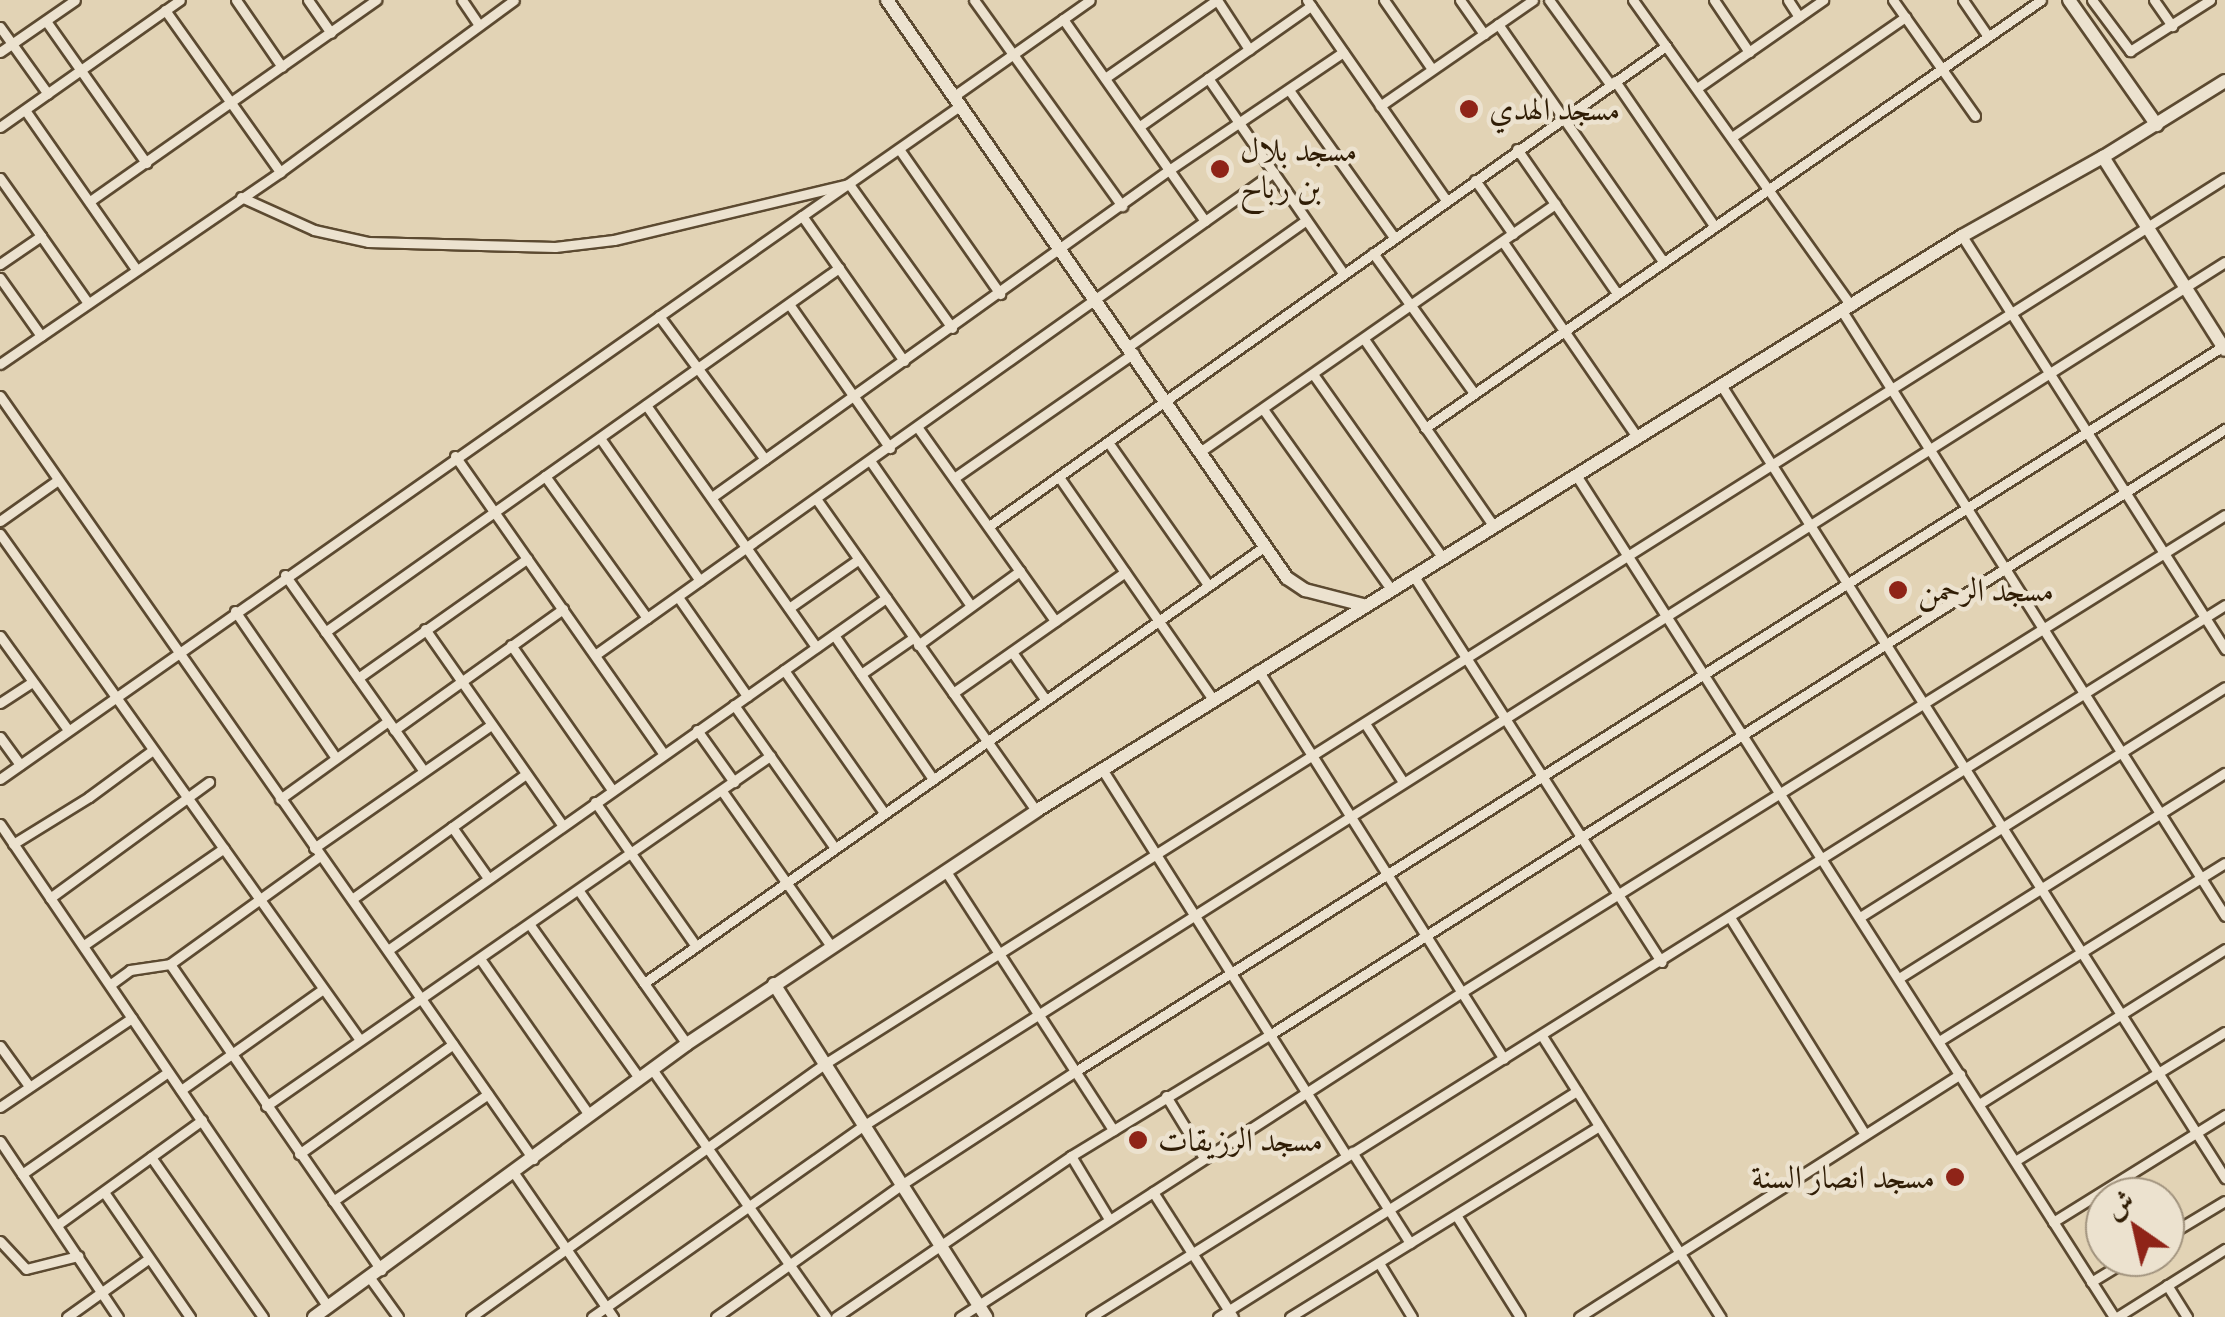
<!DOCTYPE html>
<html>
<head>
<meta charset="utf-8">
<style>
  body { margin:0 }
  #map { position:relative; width:2225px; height:1317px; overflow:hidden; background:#e2d3b5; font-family:"Gentium Book Plus",Amiri,serif }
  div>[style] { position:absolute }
  .roads { filter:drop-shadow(2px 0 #5c4a31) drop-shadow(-2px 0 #5c4a31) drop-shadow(0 2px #5c4a31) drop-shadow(0 -2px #5c4a31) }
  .street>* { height:9px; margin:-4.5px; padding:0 4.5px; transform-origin:4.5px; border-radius:4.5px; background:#ece2cf }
  .secondary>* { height:12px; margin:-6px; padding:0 6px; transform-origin:6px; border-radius:6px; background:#ece2cf }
  .dots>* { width:28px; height:28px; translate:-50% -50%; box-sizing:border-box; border:5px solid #ece2cf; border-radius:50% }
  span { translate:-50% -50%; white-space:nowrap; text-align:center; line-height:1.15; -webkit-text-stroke:9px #ece2cf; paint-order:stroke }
  .poi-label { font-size:32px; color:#301d05 }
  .left { translate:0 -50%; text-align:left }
  .right { translate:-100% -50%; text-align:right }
  .north { position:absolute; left:2085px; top:1177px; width:100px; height:100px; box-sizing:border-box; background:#ece2cf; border:2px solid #a1937e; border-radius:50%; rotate:326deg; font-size:28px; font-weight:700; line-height:40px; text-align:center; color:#301d05 }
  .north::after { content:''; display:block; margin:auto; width:35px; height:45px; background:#8f2418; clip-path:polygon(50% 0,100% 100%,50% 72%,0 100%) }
</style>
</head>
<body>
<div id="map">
  <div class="roads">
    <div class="street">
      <div style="left:236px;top:0;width:81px;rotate:55.5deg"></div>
      <div style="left:308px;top:0;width:40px;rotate:55.1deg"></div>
      <div style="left:462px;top:0;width:30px;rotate:56deg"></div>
      <div style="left:974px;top:0;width:254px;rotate:54.3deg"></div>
      <div style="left:1217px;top:0;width:59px;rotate:56.9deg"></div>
      <div style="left:1307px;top:0;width:244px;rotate:55.2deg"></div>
      <div style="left:1384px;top:0;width:84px;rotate:55.2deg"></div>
      <div style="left:1460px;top:0;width:42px;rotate:54.8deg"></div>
      <div style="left:1549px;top:0;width:104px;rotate:54deg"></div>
      <div style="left:1633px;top:0;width:376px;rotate:54.5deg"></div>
      <div style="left:1714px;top:0;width:63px;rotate:56.1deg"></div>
      <div style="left:1788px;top:0;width:20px;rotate:57deg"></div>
      <div style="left:1893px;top:0;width:142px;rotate:54.7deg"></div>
      <div style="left:1963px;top:0;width:42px;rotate:55.6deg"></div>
      <div style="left:2092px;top:0;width:64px;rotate:53.3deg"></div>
      <div style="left:2130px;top:51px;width:95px;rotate:-32.5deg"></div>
      <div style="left:2154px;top:0;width:32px;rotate:55deg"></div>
      <div style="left:165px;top:10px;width:199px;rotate:54.6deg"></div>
      <div style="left:1063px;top:19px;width:247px;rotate:54.9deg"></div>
      <div style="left:46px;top:21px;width:174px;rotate:54.8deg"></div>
      <div style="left:1498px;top:24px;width:287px;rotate:55.2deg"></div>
      <div style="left:0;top:27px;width:82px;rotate:54.4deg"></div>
      <div style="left:0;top:52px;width:91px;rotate:-34.7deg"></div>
      <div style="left:1105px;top:78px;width:136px;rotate:-34.9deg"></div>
      <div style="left:1208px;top:78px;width:237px;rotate:55.3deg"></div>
      <div style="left:1615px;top:81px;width:173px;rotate:55.6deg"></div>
      <div style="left:1697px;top:88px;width:154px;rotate:-34.9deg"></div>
      <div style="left:1289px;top:90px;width:181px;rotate:54.5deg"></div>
      <div style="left:954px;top:96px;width:166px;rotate:-35.2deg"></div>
      <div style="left:1380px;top:106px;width:186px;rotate:-34.7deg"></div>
      <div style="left:25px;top:110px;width:194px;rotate:55.1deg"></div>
      <div style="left:1140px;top:126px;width:209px;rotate:-35.1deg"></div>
      <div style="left:0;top:127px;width:220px;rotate:-35.2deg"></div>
      <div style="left:1732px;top:137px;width:211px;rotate:-34.7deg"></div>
      <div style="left:899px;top:149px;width:177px;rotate:55.1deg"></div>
      <div style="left:1517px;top:149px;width:174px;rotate:55.3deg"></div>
      <div style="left:0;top:178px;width:71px;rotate:54.7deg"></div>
      <div style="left:41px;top:236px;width:50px;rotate:145.7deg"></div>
      <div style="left:1475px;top:180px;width:66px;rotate:54.9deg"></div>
      <div style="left:849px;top:184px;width:177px;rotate:54.4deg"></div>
      <div style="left:241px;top:197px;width:80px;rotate:24.3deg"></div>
      <div style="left:314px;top:230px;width:55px;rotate:12.5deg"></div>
      <div style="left:368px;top:242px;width:187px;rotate:1.5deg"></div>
      <div style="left:555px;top:247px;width:59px;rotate:-6.8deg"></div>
      <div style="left:614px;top:240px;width:242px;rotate:-13.4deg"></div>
      <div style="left:90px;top:201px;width:350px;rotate:-35.1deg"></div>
      <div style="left:41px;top:236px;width:82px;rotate:55deg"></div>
      <div style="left:1962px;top:236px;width:490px;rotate:57.5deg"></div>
      <div style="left:1503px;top:242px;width:237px;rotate:55.5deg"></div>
      <div style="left:1373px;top:253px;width:173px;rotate:54.2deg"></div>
      <div style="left:0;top:278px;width:71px;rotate:54.7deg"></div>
      <div style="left:789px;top:304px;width:176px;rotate:55deg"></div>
      <div style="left:1842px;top:311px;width:716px;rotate:57.66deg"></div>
      <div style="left:659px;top:316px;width:178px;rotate:53.5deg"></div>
      <div style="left:1364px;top:339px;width:226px;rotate:55.3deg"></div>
      <div style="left:1129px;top:346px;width:217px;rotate:-35.4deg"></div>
      <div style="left:904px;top:361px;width:177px;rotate:-125.1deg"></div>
      <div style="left:802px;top:216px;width:194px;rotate:-34.9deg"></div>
      <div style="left:0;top:364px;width:340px;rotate:-34.4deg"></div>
      <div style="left:280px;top:172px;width:290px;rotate:-36.3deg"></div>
      <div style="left:1313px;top:374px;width:224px;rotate:54.8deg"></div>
      <div style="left:1721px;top:385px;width:940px;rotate:57.56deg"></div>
      <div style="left:0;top:396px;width:931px;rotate:55.06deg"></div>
      <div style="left:646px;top:405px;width:296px;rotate:54.9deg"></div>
      <div style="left:1263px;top:409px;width:221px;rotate:54.6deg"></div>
      <div style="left:918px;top:428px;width:237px;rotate:54.6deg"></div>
      <div style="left:1425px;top:428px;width:750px;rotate:-34.79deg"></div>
      <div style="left:600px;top:438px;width:174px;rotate:55deg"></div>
      <div style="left:1108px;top:442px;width:174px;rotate:55deg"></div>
      <div style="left:1201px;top:451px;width:432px;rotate:-34.9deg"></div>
      <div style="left:455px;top:456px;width:364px;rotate:55deg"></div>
      <div style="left:871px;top:462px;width:175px;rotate:55.2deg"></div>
      <div style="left:1576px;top:475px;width:999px;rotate:57.42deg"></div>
      <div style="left:545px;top:476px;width:175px;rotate:54.3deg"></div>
      <div style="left:1059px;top:477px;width:269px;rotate:55.3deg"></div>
      <div style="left:954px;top:478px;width:219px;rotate:-34.8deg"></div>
      <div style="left:712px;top:497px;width:562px;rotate:-35.59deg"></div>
      <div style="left:1169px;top:170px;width:210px;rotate:-34.1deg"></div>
      <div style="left:817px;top:500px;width:380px;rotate:54.8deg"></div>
      <div style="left:0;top:521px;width:71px;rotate:-35.3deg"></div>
      <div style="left:989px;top:526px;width:830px;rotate:-35.34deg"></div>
      <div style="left:0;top:534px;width:621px;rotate:54.57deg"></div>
      <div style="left:285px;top:575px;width:240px;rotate:54.7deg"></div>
      <div style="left:1413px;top:575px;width:460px;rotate:57.3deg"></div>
      <div style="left:678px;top:597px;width:121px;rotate:55.1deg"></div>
      <div style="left:789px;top:608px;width:85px;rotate:-35deg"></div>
      <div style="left:235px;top:611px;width:178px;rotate:55.5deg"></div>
      <div style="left:425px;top:629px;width:239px;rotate:55deg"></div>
      <div style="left:325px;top:632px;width:630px;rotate:-35.31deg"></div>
      <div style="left:834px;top:635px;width:175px;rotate:55.5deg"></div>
      <div style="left:0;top:636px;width:116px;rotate:54.1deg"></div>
      <div style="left:511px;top:645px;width:177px;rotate:55.1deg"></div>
      <div style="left:918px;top:645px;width:126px;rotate:-36deg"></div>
      <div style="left:1012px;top:652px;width:57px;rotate:54.9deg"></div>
      <div style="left:595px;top:655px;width:833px;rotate:-35.43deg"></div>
      <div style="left:784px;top:670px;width:174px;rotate:55deg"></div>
      <div style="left:1258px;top:670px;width:460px;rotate:57.7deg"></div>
      <div style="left:861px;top:674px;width:63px;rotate:-34.7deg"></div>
      <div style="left:358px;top:678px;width:207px;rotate:-35.2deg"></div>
      <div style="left:953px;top:693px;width:210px;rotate:-35.1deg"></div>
      <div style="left:0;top:703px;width:38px;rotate:-33deg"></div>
      <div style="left:734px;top:705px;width:175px;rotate:54.8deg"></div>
      <div style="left:1366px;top:725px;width:68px;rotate:57deg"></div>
      <div style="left:394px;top:730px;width:208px;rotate:-35.6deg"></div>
      <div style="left:697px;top:730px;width:64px;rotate:54.6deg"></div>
      <div style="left:0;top:737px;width:34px;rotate:54deg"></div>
      <div style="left:1102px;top:769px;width:457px;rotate:57.7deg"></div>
      <div style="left:0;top:779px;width:980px;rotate:-35.07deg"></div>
      <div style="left:722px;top:791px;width:189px;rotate:54.9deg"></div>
      <div style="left:280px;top:799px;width:133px;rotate:-35.8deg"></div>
      <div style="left:595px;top:802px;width:176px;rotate:55deg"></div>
      <div style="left:0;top:824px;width:584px;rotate:55.82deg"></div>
      <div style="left:452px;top:827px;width:62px;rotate:54.8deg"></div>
      <div style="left:13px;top:844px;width:89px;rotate:-31.7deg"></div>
      <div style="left:89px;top:797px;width:79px;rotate:-36.3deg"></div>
      <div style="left:314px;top:848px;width:216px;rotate:-34.8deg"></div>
      <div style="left:945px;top:870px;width:310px;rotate:57.1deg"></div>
      <div style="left:579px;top:891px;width:187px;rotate:54.8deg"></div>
      <div style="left:50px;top:898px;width:197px;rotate:-36.1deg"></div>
      <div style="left:352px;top:899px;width:214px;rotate:-35.7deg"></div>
      <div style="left:1860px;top:917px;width:431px;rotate:-32.2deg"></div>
      <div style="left:1731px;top:919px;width:253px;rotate:58.1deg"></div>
      <div style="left:530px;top:925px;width:188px;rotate:54.5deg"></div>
      <div style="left:84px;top:945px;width:170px;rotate:-34.7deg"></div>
      <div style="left:388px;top:950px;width:610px;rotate:-35.25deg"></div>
      <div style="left:481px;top:960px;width:189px;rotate:55.1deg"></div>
      <div style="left:170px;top:964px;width:372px;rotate:55.4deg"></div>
      <div style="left:1899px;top:978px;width:385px;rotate:-32.2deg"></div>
      <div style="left:644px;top:983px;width:759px;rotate:-35.13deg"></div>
      <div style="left:111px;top:984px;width:24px;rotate:-36deg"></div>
      <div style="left:130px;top:970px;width:40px;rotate:-8.5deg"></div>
      <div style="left:170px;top:964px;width:185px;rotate:-35.8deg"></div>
      <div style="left:1542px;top:1036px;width:333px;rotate:57.6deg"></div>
      <div style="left:1939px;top:1041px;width:337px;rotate:-31.9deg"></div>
      <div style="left:0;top:1046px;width:49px;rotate:54.1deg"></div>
      <div style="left:652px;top:1069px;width:303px;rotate:54.9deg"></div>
      <div style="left:181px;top:1090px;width:174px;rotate:-35.4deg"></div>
      <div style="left:1166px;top:1096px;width:73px;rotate:58.5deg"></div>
      <div style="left:1979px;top:1104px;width:291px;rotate:-32.2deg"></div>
      <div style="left:266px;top:1106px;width:614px;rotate:-34.78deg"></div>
      <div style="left:0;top:1107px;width:159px;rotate:-34deg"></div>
      <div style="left:0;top:1141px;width:212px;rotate:56.2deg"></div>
      <div style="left:1352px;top:1152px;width:108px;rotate:57.5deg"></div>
      <div style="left:299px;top:1154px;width:189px;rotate:-35.5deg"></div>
      <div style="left:1071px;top:1156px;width:74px;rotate:58.9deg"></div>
      <div style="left:151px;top:1157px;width:195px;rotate:55deg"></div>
      <div style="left:2015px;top:1161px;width:246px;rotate:-31.6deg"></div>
      <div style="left:514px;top:1173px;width:175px;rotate:55.5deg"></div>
      <div style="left:22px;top:1174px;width:178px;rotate:-34.9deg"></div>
      <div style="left:104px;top:1192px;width:152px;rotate:55.5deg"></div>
      <div style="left:1153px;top:1192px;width:148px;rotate:57.4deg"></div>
      <div style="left:333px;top:1201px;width:188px;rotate:-34.6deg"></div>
      <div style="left:1456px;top:1215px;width:120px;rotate:57.9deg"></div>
      <div style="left:2053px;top:1222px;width:203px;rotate:-31.9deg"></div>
      <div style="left:57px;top:1225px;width:179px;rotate:-35.9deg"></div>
      <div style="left:2165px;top:1237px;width:70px;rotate:-31deg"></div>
      <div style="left:0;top:1241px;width:38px;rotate:47deg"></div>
      <div style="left:26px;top:1269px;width:54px;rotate:-14deg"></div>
      <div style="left:1379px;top:1263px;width:63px;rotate:58.6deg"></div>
      <div style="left:370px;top:1278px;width:48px;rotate:54.3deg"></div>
      <div style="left:2091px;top:1282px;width:48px;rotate:-31.4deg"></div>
      <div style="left:2167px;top:1285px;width:38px;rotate:58deg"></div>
      <div style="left:67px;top:1317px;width:100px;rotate:-35.6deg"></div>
      <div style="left:471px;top:1317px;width:437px;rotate:-35.6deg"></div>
      <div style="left:826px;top:1063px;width:1655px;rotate:-32.32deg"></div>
      <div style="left:592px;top:1317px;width:335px;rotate:-35.2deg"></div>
      <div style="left:866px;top:1124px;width:1609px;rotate:-32.39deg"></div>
      <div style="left:716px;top:1317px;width:231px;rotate:-35.5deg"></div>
      <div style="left:904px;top:1183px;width:205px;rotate:-33.1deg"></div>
      <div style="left:1076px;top:1071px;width:1359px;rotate:-32.29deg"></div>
      <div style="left:836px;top:1317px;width:285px;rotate:-34.4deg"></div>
      <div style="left:1071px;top:1156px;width:234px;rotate:-31.4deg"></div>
      <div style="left:1271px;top:1034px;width:1130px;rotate:-32.38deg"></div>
      <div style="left:960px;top:1317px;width:598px;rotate:-32.92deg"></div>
      <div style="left:1462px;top:992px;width:900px;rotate:-32.01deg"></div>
      <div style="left:1091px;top:1317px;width:1339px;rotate:-32.12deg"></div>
      <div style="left:1218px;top:1317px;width:424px;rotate:-32.2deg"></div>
      <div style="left:1290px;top:1317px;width:363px;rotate:-31.7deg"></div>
      <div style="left:1579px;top:1317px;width:452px;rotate:-32.5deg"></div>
      <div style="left:2117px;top:1317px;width:128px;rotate:-32.2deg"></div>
    </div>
    <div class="secondary">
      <div style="left:887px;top:0;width:703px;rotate:55.32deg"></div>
      <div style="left:1287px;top:578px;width:22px;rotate:34deg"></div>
      <div style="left:1305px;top:590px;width:60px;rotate:14.5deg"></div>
      <div style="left:2069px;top:0;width:153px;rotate:54.9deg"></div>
      <div style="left:2103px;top:157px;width:144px;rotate:-31.9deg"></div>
      <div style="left:774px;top:984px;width:395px;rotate:57.5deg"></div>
      <div style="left:314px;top:1317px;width:462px;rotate:-36.2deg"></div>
      <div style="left:687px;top:1044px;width:420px;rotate:-33.7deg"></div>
      <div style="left:1036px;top:811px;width:1090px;rotate:-31.84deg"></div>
      <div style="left:1962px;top:236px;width:162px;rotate:-29.3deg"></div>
      <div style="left:2103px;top:157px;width:228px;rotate:57.7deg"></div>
    </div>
  </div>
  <div class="dots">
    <div style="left:1469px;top:109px;background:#8f2418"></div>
    <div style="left:1220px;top:169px;background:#8f2418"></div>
    <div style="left:1898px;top:590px;background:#8f2418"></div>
    <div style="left:1138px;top:1140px;background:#8f2418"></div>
    <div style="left:1955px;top:1177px;background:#8f2418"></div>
  </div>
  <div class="poi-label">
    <span class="left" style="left:1489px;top:109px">مسجد الهدي</span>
    <span class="left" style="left:1240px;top:169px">مسجد بلال<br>بن رباح</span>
    <span class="left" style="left:1918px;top:590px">مسجد الرحمن</span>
    <span class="left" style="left:1158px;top:1140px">مسجد الرزيقات</span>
    <span class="right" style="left:1935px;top:1177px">مسجد انصار السنة</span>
  </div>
  <div class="north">ش</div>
</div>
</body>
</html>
